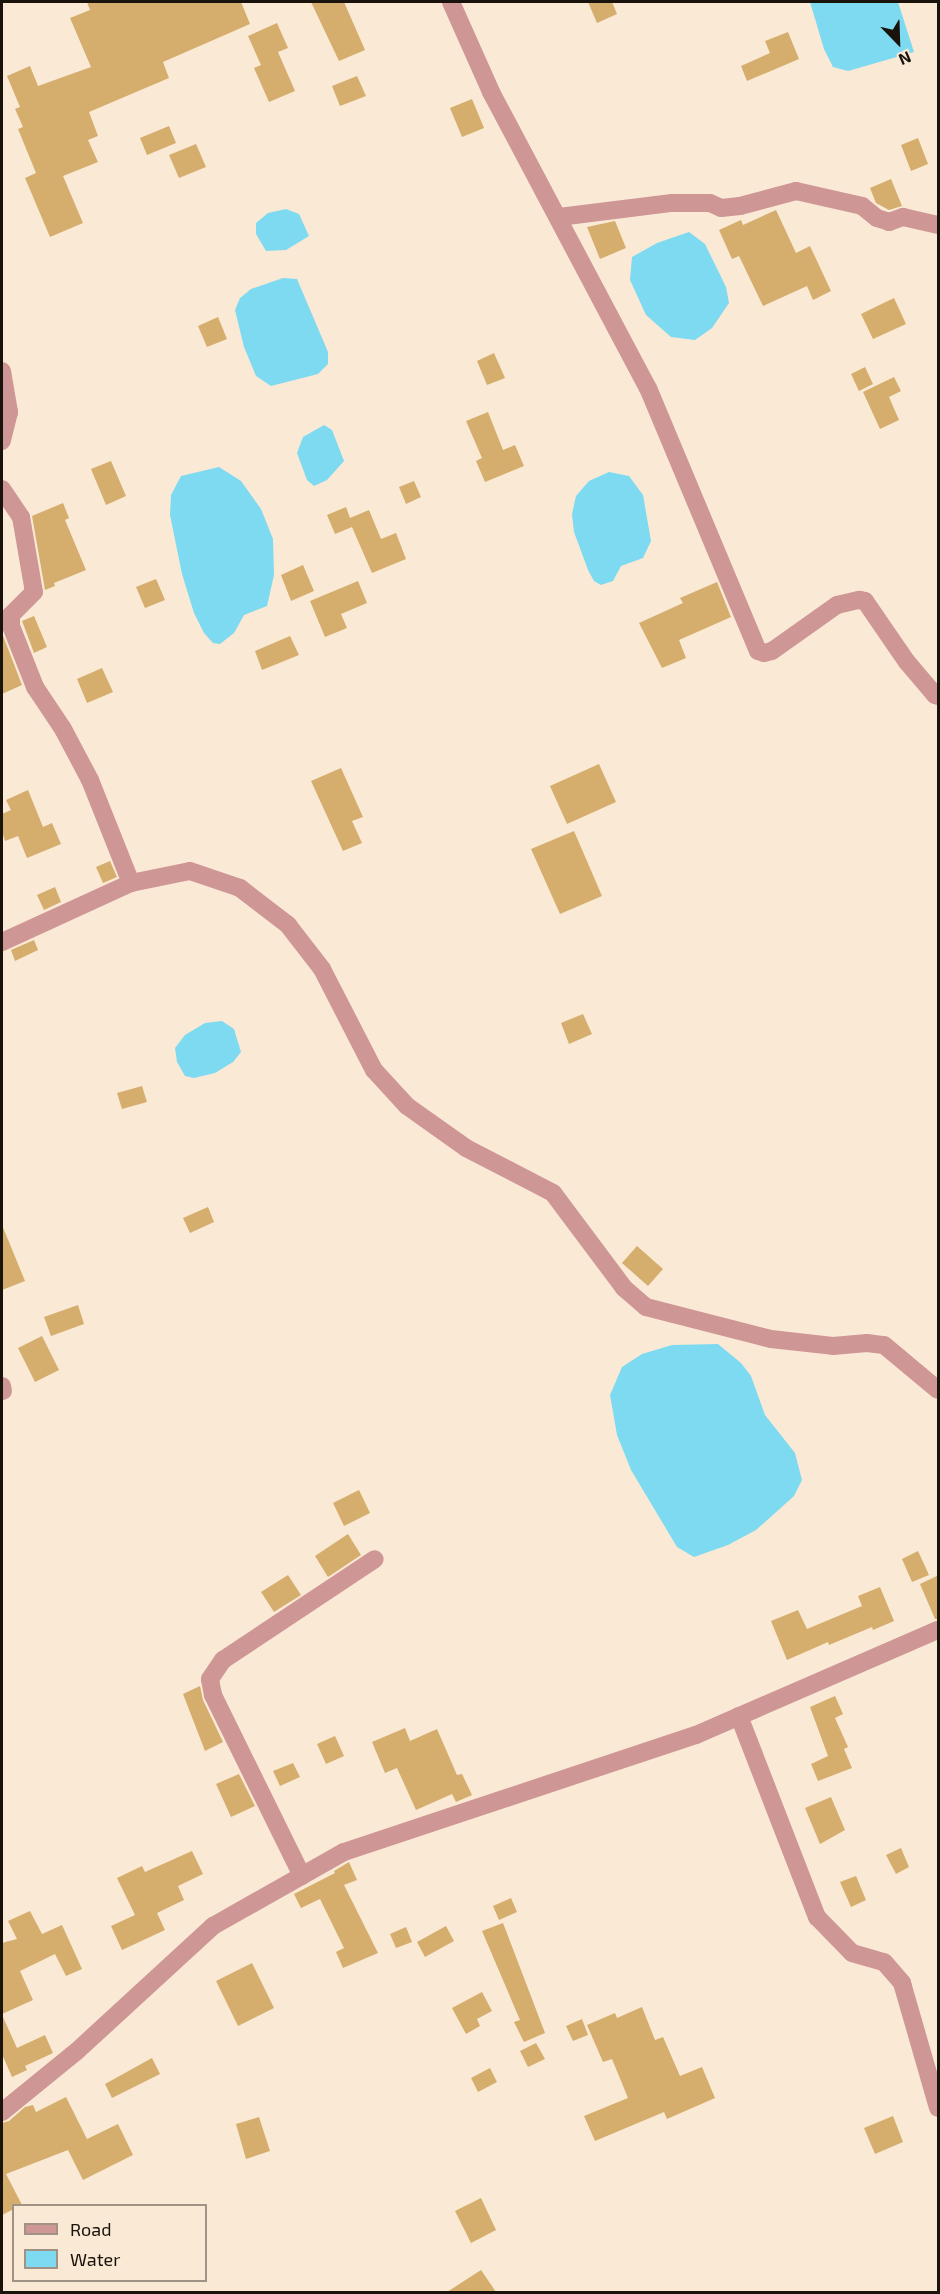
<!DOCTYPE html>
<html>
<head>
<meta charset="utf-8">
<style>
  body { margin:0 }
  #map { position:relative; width:940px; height:2294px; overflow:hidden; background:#fae9d5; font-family:"Exo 2",sans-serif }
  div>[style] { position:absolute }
  .water>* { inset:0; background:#7ddaf1 }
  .building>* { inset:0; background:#d5ae6d }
  .minor>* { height:18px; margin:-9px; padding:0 9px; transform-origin:9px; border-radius:9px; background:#cf9696 }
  span { translate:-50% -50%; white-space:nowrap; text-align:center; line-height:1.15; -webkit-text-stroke:6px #fae9d5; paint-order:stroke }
  .frame { position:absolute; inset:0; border:3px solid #19130c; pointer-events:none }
  .legend { position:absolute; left:12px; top:2204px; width:195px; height:78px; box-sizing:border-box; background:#fae9d5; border:2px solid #a09385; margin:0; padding:8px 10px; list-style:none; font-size:18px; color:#19130c }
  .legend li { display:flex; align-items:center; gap:12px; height:30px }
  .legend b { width:30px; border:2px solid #a09385 }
  .north { position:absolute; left:868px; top:12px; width:60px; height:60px; -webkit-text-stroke:4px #fae9d5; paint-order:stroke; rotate:157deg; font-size:16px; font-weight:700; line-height:24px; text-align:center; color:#19130c }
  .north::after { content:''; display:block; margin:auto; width:21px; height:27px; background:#19130c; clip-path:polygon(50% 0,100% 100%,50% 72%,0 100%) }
</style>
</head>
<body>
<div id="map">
  <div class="water">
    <div style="clip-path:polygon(810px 2px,898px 2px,914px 52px,848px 71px,833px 67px,824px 49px)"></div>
    <div style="clip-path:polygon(286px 209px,299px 214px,309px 236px,286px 250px,266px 251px,256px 234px,256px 223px,268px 213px)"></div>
    <div style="clip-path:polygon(689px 232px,705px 244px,726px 287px,729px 303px,712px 328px,695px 340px,671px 337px,646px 315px,630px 280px,632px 257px,657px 243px)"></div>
    <div style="clip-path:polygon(283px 278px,297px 279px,328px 352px,328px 364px,318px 374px,271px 386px,256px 376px,244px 347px,235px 310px,240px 298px,251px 289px)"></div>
    <div style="clip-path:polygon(324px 425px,332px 430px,344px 461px,327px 480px,314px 486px,307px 480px,297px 453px,303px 437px)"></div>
    <div style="clip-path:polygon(219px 467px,241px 481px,261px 509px,273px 539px,274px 575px,267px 606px,244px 615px,234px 633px,220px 644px,213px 643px,204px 633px,194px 613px,182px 574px,170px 515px,171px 495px,181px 476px)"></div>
    <div style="clip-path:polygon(609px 472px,629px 476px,643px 495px,651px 541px,643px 558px,621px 566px,613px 581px,601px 585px,594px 581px,588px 570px,574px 532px,572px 514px,576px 496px,589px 481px)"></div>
    <div style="clip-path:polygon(222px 1021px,234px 1029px,241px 1052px,233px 1062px,215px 1073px,194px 1078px,185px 1076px,177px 1062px,175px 1048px,185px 1035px,205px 1023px)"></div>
    <div style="clip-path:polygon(718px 1344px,741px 1363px,751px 1376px,765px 1415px,795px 1453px,802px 1480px,794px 1496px,756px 1530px,728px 1545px,694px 1557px,677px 1547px,631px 1470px,617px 1435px,610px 1395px,622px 1367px,642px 1354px,672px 1345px)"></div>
  </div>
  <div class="building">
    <div style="clip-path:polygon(87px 2px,241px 2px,250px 24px,163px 62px,169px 78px,89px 112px,98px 136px,88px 140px,98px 162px,63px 176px,83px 223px,50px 237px,25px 178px,36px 173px,18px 129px,23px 127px,15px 109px,20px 107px,7px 76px,30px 66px,38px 86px,91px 67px,70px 18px,90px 10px)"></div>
    <div style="clip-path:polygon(311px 2px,344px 2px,365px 50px,339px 61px)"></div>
    <div style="clip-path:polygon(588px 2px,612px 2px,617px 14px,597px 23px)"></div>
    <div style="clip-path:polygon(277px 23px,288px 48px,278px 52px,295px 91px,269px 102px,254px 68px,261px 65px,248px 36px)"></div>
    <div style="clip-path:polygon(788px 32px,799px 59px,747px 81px,741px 66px,770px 53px,765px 41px)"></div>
    <div style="clip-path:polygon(357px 76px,366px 96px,340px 106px,332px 86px)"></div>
    <div style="clip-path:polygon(472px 99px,484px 128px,462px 137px,450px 108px)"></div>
    <div style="clip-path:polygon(169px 126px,176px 143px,147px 155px,140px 138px)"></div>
    <div style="clip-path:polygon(918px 138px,928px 164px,911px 171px,901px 145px)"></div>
    <div style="clip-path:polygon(196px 144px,206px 167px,179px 178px,169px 155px)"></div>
    <div style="clip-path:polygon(891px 179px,902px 206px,889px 210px,876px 203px,870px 188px)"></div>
    <div style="clip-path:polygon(776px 210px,796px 253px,810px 246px,831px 291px,813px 300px,807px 286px,763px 306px,739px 256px,732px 259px,719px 230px,741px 220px,743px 225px)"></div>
    <div style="clip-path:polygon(615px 221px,626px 248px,600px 259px,587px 227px)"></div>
    <div style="clip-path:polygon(894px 298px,906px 324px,873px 339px,861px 314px)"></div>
    <div style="clip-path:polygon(218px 317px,227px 339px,207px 347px,198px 326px)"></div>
    <div style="clip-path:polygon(494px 353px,505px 378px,487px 385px,477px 361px)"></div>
    <div style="clip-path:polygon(865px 367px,873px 384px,859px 391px,851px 374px)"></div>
    <div style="clip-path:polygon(894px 377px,901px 391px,889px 397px,899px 420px,880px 429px,863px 392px)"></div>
    <div style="clip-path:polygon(488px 412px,503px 450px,515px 445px,524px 466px,485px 482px,476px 461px,482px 458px,466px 421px)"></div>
    <div style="clip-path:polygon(111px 461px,126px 496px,106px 505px,91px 469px)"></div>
    <div style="clip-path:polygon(414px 481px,421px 497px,406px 504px,399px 487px)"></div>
    <div style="clip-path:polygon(63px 503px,69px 518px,65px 520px,86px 570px,54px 583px,55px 586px,45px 590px,32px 516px)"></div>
    <div style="clip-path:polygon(346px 507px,350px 518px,369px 510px,381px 539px,396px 533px,406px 559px,372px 573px,352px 527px,335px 534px,327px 515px)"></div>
    <div style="clip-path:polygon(303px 565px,314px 591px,291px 601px,281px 575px)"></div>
    <div style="clip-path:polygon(156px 579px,165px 600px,145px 608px,136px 587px)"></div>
    <div style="clip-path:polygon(358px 581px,367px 603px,341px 614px,347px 628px,325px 637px,310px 601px)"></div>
    <div style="clip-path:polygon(717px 582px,731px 617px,679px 640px,686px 658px,662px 668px,639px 623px,683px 603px,680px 598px)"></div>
    <div style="clip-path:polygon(34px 616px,47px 647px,34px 653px,22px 621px)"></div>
    <div style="clip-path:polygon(2px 633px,22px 685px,2px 694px)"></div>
    <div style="clip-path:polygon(290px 636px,299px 655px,262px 670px,255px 651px)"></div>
    <div style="clip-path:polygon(102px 668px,113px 692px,87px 703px,77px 679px)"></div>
    <div style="clip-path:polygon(599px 764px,616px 802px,567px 824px,550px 786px)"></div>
    <div style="clip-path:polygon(341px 768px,363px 817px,352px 821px,362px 843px,343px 851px,311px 781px)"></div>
    <div style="clip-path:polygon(28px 790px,43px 827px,52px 823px,61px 844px,27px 858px,18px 836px,5px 841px,2px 831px,2px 814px,11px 810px,6px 800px)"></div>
    <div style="clip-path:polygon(574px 831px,602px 896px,560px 914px,531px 849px)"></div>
    <div style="clip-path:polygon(110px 861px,117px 877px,103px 883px,96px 867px)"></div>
    <div style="clip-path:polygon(55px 887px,61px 902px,44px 910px,37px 895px)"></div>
    <div style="clip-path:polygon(34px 940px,38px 950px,15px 961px,11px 950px)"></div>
    <div style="clip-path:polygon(583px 1014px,592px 1034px,569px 1044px,561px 1023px)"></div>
    <div style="clip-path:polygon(142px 1086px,147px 1102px,122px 1109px,117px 1093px)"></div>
    <div style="clip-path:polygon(208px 1207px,214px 1222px,190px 1233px,183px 1218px)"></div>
    <div style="clip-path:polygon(2px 1225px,25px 1281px,2px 1290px)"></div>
    <div style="clip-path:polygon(637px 1246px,663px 1269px,648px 1286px,622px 1263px)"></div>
    <div style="clip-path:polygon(78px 1305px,84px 1324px,51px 1336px,44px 1317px)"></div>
    <div style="clip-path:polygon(42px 1336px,59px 1370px,35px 1382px,18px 1348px)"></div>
    <div style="clip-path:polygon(359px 1490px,370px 1513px,344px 1526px,333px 1503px)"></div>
    <div style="clip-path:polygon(348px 1534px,361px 1555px,328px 1577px,315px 1556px)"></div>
    <div style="clip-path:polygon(918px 1551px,929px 1575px,912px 1582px,902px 1559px)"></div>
    <div style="clip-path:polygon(288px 1575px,301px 1595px,274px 1612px,261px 1592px)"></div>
    <div style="clip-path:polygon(939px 1575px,939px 1619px,935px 1619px,920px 1584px)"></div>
    <div style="clip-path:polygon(880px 1587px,894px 1621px,873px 1630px,872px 1627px,829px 1645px,828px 1642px,787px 1660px,771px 1621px,798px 1610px,807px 1629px,862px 1606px,858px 1596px)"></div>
    <div style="clip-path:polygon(200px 1686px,203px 1700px,223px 1742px,205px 1751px,183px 1694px)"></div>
    <div style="clip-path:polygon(835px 1696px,843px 1714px,835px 1718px,848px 1747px,844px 1749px,852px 1768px,818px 1781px,811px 1764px,828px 1756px,810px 1707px)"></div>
    <div style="clip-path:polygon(405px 1728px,410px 1741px,437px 1729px,457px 1775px,462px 1774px,472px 1795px,456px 1802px,452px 1794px,416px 1810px,397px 1768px,385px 1773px,372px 1742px)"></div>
    <div style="clip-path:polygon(335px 1736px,344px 1756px,326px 1764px,317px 1744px)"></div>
    <div style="clip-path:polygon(293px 1763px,300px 1777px,280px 1786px,273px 1771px)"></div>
    <div style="clip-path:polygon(239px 1774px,255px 1806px,231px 1817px,216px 1784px)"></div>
    <div style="clip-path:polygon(831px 1797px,845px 1830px,820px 1844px,805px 1808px)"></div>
    <div style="clip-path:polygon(901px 1848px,909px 1867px,896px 1874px,886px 1855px)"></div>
    <div style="clip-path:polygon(192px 1851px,203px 1874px,178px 1886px,184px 1900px,157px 1913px,165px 1930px,122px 1950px,111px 1926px,135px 1915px,117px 1878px,142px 1866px,145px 1872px)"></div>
    <div style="clip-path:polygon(349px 1862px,357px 1880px,344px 1885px,378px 1953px,343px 1968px,336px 1952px,344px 1948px,320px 1899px,301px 1908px,294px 1894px,335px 1873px,334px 1871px)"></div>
    <div style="clip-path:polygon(856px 1876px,866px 1900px,851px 1907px,840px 1882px)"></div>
    <div style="clip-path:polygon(511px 1898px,517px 1912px,499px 1920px,493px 1906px)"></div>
    <div style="clip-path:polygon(30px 1911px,42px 1934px,62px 1925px,82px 1969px,66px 1976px,55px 1954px,20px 1971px,33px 2000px,2px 2014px,2px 1943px,17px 1939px,8px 1921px)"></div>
    <div style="clip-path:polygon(503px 1923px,545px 2033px,524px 2042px,514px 2022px,520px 2020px,482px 1931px)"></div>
    <div style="clip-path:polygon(446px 1926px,454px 1941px,425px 1957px,417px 1942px)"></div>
    <div style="clip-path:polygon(406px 1927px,412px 1942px,396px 1948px,390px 1934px)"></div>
    <div style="clip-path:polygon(252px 1963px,274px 2008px,238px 2026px,216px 1981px)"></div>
    <div style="clip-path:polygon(482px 1992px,492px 2011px,477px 2019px,480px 2026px,466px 2034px,452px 2008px)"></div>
    <div style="clip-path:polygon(642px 2007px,655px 2040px,663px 2037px,680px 2076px,702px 2067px,715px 2098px,667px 2119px,664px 2112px,595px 2141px,584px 2116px,628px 2098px,612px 2059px,603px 2062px,587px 2025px,615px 2013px,617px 2018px)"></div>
    <div style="clip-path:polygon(2px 2015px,17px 2048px,45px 2035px,53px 2053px,25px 2066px,27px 2070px,12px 2077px,2px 2054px)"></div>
    <div style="clip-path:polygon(582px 2019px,588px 2035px,573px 2041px,566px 2026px)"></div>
    <div style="clip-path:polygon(536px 2043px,545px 2059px,528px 2067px,520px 2051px)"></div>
    <div style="clip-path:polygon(152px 2058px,160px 2074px,112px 2098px,105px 2084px)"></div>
    <div style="clip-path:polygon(490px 2068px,497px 2082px,478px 2092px,471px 2078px)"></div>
    <div style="clip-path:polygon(66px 2097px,87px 2139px,118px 2124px,133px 2155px,83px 2180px,68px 2150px,6px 2174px,22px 2205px,14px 2205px,14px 2209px,2px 2215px,2px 2123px,9px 2121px,25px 2107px,33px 2105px,36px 2112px)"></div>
    <div style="clip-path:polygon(893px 2116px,903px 2142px,875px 2154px,864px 2128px)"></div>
    <div style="clip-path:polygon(259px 2117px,270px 2151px,246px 2159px,236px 2124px)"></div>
    <div style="clip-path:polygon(481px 2198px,496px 2230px,471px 2243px,455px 2211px)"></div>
    <div style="clip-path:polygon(481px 2270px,496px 2292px,447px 2292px)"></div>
  </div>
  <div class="minor">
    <div style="left:451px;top:2px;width:98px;rotate:66deg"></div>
    <div style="left:491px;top:92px;width:335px;rotate:62.1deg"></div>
    <div style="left:648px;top:388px;width:285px;rotate:67.3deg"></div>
    <div style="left:758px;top:651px;width:6px;rotate:18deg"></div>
    <div style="left:764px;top:653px;width:8px;rotate:-14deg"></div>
    <div style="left:772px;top:651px;width:80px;rotate:-35.3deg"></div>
    <div style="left:837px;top:605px;width:23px;rotate:-13deg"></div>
    <div style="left:859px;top:600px;width:6px;rotate:9deg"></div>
    <div style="left:865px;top:601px;width:74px;rotate:55.5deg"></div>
    <div style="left:907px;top:662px;width:43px;rotate:49.7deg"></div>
    <div style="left:935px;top:695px;width:3px;rotate:18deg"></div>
    <div style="left:559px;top:217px;width:114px;rotate:-7.1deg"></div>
    <div style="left:672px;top:203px;width:38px"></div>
    <div style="left:710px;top:203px;width:12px;rotate:24deg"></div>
    <div style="left:721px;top:208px;width:19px;rotate:-6deg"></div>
    <div style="left:740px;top:206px;width:58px;rotate:-15deg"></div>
    <div style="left:796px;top:191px;width:68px;rotate:12.8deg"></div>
    <div style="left:862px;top:206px;width:19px;rotate:39deg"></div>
    <div style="left:877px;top:218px;width:13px;rotate:18deg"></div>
    <div style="left:889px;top:222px;width:15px;rotate:-20deg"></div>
    <div style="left:903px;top:217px;width:36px;rotate:13deg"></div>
    <div style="left:2px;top:371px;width:42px;rotate:80.3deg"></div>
    <div style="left:9px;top:412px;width:30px;rotate:104deg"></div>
    <div style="left:2px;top:489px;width:34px;rotate:56deg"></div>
    <div style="left:21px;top:517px;width:76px;rotate:80.2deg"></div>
    <div style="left:34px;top:592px;width:33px;rotate:135deg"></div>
    <div style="left:11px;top:615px;width:11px;rotate:90deg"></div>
    <div style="left:11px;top:626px;width:66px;rotate:68.5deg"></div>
    <div style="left:35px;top:687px;width:50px;rotate:56.3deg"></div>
    <div style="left:63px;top:729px;width:58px;rotate:62.1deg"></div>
    <div style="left:90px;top:780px;width:111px;rotate:68.3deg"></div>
    <div style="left:2px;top:942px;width:142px;rotate:-24.6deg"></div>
    <div style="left:131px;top:883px;width:60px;rotate:-11.5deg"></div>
    <div style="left:190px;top:871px;width:53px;rotate:18.8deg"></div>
    <div style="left:240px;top:888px;width:61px;rotate:37.6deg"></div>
    <div style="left:288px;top:925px;width:56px;rotate:52.3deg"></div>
    <div style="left:322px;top:969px;width:114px;rotate:62.8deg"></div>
    <div style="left:374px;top:1070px;width:49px;rotate:47.5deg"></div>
    <div style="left:407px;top:1106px;width:72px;rotate:35.4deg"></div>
    <div style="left:466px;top:1148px;width:98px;rotate:27.3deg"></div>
    <div style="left:553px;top:1193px;width:119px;rotate:53.2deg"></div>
    <div style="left:624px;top:1288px;width:29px;rotate:41deg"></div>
    <div style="left:646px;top:1307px;width:129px;rotate:14.4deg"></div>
    <div style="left:771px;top:1339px;width:62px;rotate:6.4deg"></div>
    <div style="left:833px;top:1346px;width:34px;rotate:-5deg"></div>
    <div style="left:867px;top:1343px;width:17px;rotate:7deg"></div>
    <div style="left:884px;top:1345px;width:70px;rotate:39.8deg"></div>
    <div style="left:2px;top:1386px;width:5px;rotate:79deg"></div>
    <div style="left:739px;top:1716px;width:216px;rotate:68.8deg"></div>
    <div style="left:817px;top:1917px;width:50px;rotate:45.8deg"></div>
    <div style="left:852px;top:1953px;width:33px;rotate:16deg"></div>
    <div style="left:884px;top:1962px;width:28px;rotate:49deg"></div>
    <div style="left:902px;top:1983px;width:130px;rotate:73.9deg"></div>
    <div style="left:302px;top:1876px;width:202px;rotate:-116.2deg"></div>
    <div style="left:213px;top:1695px;width:16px;rotate:-101deg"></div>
    <div style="left:210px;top:1679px;width:23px;rotate:-56deg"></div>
    <div style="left:223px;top:1660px;width:182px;rotate:-33.6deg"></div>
    <div style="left:2px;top:2112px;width:97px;rotate:-39.1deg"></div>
    <div style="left:77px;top:2051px;width:185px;rotate:-42.6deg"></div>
    <div style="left:213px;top:1926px;width:150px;rotate:-29.5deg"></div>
    <div style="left:344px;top:1852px;width:371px;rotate:-18.4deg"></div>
    <div style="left:696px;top:1735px;width:264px;rotate:-23.5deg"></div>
  </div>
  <div class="frame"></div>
  <ul class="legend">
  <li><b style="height:8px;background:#cf9696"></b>Road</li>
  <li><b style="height:16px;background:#7ddaf1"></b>Water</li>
  </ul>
  <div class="north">N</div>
</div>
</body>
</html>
